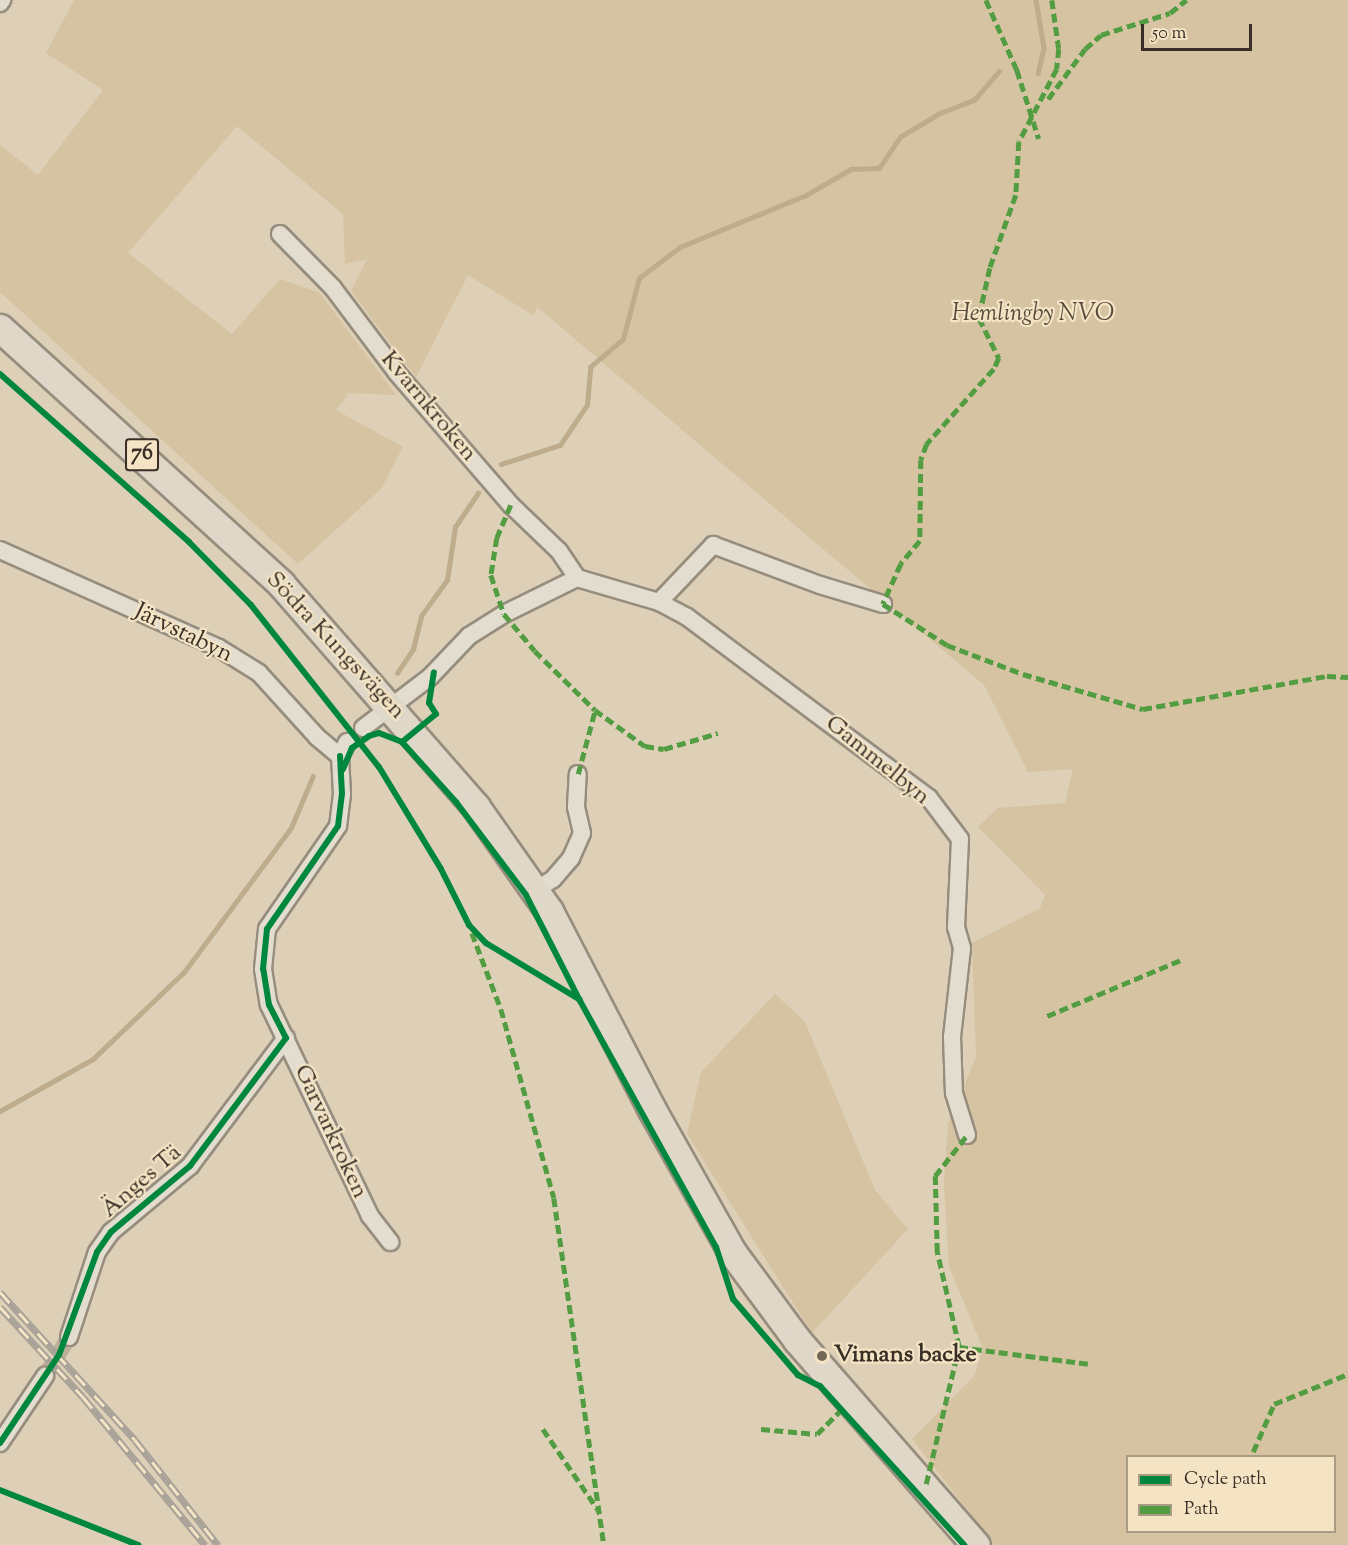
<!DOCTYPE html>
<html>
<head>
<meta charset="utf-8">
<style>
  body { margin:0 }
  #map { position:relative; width:1348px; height:1545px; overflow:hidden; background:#ddd0b6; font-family:"Sorts Mill Goudy",serif }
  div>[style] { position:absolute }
  .green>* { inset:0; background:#d5c3a1 }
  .stream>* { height:4.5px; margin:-2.25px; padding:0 2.25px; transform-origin:2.25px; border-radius:2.25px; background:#beac8c }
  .street-tunnel>* { height:16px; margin-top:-8px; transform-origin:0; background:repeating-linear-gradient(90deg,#bcb099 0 16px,transparent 0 24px) }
  .roads { filter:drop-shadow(2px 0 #968d7e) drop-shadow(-2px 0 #968d7e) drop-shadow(0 2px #968d7e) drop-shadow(0 -2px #968d7e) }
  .street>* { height:16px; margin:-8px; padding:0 8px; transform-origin:8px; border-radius:8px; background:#e3ddd0 }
  .primary>* { height:27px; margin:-13.5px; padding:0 13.5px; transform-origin:13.5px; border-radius:13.5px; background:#dfd7c8 }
  .rail>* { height:7px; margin-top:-3.5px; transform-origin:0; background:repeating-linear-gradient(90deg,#f4e4c4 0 14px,#a7a197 0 28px); box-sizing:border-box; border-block:2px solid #a7a197 }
  .quiet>* { height:4.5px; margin-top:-2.25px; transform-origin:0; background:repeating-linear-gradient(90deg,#529d41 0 9px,transparent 0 13.5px) }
  .cycleway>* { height:6px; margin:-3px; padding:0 3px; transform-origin:3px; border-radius:3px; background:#00873e }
  .dots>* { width:16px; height:16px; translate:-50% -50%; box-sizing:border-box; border:3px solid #f4e4c4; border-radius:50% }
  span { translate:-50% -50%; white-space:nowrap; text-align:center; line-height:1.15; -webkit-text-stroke:4.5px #f4e4c4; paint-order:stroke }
  .shield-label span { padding:2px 4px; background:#f4e4c4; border:2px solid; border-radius:4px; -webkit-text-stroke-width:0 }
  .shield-label { font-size:22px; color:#392f27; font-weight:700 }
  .park-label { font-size:24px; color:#574b3c; font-style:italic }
  .street-label { font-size:24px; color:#392f27 }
  .poi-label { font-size:24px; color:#392f27; font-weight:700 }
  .left { translate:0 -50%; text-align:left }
  .legend { position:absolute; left:1126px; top:1455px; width:210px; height:78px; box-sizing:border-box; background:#f4e4c4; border:2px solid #a99c85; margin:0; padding:8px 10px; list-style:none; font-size:18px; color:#392f27 }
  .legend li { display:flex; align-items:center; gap:12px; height:30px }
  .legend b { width:30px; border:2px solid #a99c85 }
  .scale { position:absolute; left:1141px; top:24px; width:111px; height:27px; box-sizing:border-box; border:3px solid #392f27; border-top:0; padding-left:8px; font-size:18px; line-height:21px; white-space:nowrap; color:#392f27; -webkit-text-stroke:4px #f4e4c4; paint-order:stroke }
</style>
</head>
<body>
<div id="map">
  <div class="green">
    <div style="clip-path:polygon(evenodd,74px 0,1348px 0,1348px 1545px,995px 1545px,912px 1439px,975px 1375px,983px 1349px,949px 1266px,944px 1184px,948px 1124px,976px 1057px,972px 943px,1040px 908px,1045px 895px,978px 827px,998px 808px,1065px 803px,1073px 769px,1028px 772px,984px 685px,537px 307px,534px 316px,468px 275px,416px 377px,351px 291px,367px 259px,345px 264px,343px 214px,237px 126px,128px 253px,232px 334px,280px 279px,320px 293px,396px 395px,349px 393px,336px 410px,403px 447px,381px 489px,298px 564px,0 292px,0 145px,38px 175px,103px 90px,46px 53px,74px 0,1128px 1456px,1334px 1456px,1334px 1532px,1128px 1532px,1128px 1456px)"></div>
    <div style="clip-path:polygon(775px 994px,805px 1022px,875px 1190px,908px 1229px,812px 1333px,687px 1134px,701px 1072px)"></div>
  </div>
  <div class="stream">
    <div style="left:1036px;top:0;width:49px;rotate:80.5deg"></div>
    <div style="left:1044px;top:48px;width:26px;rotate:103deg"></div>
    <div style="left:501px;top:464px;width:62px;rotate:-17.9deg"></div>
    <div style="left:560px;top:445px;width:48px;rotate:-56deg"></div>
    <div style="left:587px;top:405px;width:38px;rotate:-85deg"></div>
    <div style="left:590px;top:367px;width:43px;rotate:-40.3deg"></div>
    <div style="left:623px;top:339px;width:63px;rotate:-75.3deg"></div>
    <div style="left:639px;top:278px;width:51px;rotate:-37.1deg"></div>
    <div style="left:680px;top:247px;width:136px;rotate:-22.4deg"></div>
    <div style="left:806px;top:195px;width:52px;rotate:-30deg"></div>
    <div style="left:851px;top:169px;width:28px;rotate:-2deg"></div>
    <div style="left:879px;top:168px;width:37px;rotate:-56deg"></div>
    <div style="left:900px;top:137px;width:47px;rotate:-31deg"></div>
    <div style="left:940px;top:113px;width:36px;rotate:-21deg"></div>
    <div style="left:974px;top:100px;width:38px;rotate:-49deg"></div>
    <div style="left:397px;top:673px;width:29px;rotate:-56deg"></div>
    <div style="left:413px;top:649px;width:34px;rotate:-76deg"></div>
    <div style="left:421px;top:616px;width:44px;rotate:-54.2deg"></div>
    <div style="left:447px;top:580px;width:54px;rotate:-81.4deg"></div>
    <div style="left:455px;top:527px;width:41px;rotate:-55.9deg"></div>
    <div style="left:0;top:1111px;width:107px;rotate:-29.2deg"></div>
    <div style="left:93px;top:1059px;width:126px;rotate:-43.7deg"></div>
    <div style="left:184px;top:972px;width:179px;rotate:-53.4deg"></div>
    <div style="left:291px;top:828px;width:56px;rotate:-67.1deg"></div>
  </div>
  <div class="street-tunnel">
    <div style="left:45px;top:1376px;width:46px;rotate:-58.4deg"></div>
  </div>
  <div class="roads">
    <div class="street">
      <div style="left:0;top:3px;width:4px;rotate:-56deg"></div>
      <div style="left:280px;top:234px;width:76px;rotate:45.5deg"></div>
      <div style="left:333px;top:288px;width:106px;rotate:53deg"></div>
      <div style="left:397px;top:373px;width:174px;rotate:49.2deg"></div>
      <div style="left:511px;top:505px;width:66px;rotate:43.8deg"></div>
      <div style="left:559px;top:551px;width:32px;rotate:56deg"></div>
      <div style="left:0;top:550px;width:240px;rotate:24.1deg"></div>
      <div style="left:219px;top:648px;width:47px;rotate:32deg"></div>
      <div style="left:259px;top:673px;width:86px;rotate:47.8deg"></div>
      <div style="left:317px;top:737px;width:30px;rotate:40deg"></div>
      <div style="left:659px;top:602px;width:79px;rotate:-46.5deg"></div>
      <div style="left:713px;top:545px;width:114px;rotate:20.5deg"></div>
      <div style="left:820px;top:585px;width:66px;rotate:16.8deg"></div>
      <div style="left:363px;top:728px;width:84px;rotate:-37.3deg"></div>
      <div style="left:430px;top:677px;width:57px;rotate:-46.4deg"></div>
      <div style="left:469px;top:636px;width:41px;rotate:-32.2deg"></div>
      <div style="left:504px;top:614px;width:81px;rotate:-26.3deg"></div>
      <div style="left:577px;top:578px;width:85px;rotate:16.3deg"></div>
      <div style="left:659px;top:602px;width:32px;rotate:28deg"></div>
      <div style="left:687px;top:617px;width:302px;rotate:36.8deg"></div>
      <div style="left:929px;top:798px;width:51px;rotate:52.9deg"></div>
      <div style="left:960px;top:839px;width:88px;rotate:92.6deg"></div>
      <div style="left:956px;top:927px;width:22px;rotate:74deg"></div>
      <div style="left:962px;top:948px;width:90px;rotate:96.4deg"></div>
      <div style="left:952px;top:1037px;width:56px;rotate:88deg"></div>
      <div style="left:954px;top:1093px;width:44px;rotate:72.8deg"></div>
      <div style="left:340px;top:756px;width:38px;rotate:87deg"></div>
      <div style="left:342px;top:794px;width:32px;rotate:97deg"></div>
      <div style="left:338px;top:826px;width:125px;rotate:124.6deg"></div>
      <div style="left:267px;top:929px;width:40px;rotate:95.7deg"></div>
      <div style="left:263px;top:969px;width:36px;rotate:81deg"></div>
      <div style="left:269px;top:1005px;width:234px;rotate:64.4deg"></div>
      <div style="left:370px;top:1216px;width:33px;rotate:52deg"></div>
      <div style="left:340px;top:756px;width:16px;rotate:-63deg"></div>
      <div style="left:536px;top:890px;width:20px;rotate:-33deg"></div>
      <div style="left:553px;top:879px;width:28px;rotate:-49deg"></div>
      <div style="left:571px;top:858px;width:27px;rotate:-66deg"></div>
      <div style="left:582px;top:833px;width:27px;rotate:-103deg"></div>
      <div style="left:576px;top:807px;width:33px;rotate:-87deg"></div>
      <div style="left:69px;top:1337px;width:89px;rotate:-71.8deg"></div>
      <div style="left:97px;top:1252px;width:24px;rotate:-55deg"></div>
      <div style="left:111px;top:1232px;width:103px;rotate:-39.9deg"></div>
      <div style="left:190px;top:1166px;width:160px;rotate:-53.1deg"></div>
      <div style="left:0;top:1443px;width:81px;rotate:-56.1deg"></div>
    </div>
    <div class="primary">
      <div style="left:0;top:328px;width:380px;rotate:42.3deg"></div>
      <div style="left:281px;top:584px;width:296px;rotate:48.8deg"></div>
      <div style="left:476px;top:807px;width:127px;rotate:54.9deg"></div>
      <div style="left:549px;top:911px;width:222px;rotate:62.6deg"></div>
      <div style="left:651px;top:1108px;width:165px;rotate:60.6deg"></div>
      <div style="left:732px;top:1252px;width:109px;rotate:53.5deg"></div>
      <div style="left:797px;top:1340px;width:272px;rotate:48.9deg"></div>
    </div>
  </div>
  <div class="rail">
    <div style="left:0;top:1292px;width:200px;rotate:47.6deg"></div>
    <div style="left:135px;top:1440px;width:134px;rotate:51.7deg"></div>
    <div style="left:0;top:1307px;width:122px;rotate:47.3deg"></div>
    <div style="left:83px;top:1397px;width:192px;rotate:50.5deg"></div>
  </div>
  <div class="quiet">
    <div style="left:986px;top:0;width:77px;rotate:66.1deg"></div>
    <div style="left:1017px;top:70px;width:72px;rotate:72.3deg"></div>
    <div style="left:1052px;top:0;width:49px;rotate:81.9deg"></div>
    <div style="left:1059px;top:49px;width:20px;rotate:96deg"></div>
    <div style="left:1057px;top:69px;width:82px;rotate:117.5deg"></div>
    <div style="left:1019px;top:142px;width:53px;rotate:93.2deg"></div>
    <div style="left:1016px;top:195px;width:77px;rotate:109.6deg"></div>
    <div style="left:990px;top:268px;width:51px;rotate:102.4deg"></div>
    <div style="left:979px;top:318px;width:45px;rotate:63.4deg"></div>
    <div style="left:999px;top:358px;width:12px;rotate:114deg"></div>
    <div style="left:994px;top:369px;width:101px;rotate:131.8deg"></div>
    <div style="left:927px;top:444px;width:17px;rotate:111deg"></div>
    <div style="left:921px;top:460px;width:81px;rotate:90.7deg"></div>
    <div style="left:920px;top:541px;width:30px;rotate:130deg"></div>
    <div style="left:901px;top:564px;width:44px;rotate:114.2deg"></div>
    <div style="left:883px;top:604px;width:76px;rotate:32.6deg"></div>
    <div style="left:947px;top:645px;width:81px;rotate:20.9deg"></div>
    <div style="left:1023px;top:674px;width:125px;rotate:16.3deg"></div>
    <div style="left:1143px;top:709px;width:187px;rotate:-10.2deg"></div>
    <div style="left:1327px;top:676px;width:21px;rotate:3deg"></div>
    <div style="left:1048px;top:99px;width:62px;rotate:-53.5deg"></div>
    <div style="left:1085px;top:49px;width:21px;rotate:-41deg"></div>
    <div style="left:1101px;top:35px;width:72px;rotate:-17.7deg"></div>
    <div style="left:1170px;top:13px;width:21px;rotate:-39deg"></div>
    <div style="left:511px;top:505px;width:36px;rotate:113deg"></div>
    <div style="left:497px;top:538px;width:37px;rotate:99deg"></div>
    <div style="left:491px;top:575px;width:41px;rotate:71.6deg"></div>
    <div style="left:504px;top:614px;width:48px;rotate:50deg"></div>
    <div style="left:535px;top:651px;width:84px;rotate:44.5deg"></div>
    <div style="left:595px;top:710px;width:62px;rotate:35.8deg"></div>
    <div style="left:645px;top:746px;width:19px;rotate:9deg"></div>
    <div style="left:664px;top:749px;width:56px;rotate:-16.5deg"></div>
    <div style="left:578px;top:774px;width:66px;rotate:-75.1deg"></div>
    <div style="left:472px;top:933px;width:81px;rotate:69.1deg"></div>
    <div style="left:501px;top:1009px;width:196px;rotate:74.3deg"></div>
    <div style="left:554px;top:1198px;width:351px;rotate:81.8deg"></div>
    <div style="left:1047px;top:1016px;width:145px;rotate:-22.7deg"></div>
    <div style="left:959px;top:1347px;width:132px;rotate:7.4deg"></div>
    <div style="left:543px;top:1429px;width:99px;rotate:55.7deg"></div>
    <div style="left:761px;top:1429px;width:56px;rotate:5.1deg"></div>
    <div style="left:817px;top:1434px;width:34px;rotate:-45deg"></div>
    <div style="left:1253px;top:1452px;width:52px;rotate:-66.4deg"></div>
    <div style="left:1274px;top:1404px;width:80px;rotate:-22.1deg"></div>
    <div style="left:926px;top:1484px;width:141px;rotate:-76.5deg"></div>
    <div style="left:959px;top:1347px;width:98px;rotate:-103deg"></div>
    <div style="left:937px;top:1252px;width:76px;rotate:-91.5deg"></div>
    <div style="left:935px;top:1176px;width:52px;rotate:-52deg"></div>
  </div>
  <div class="cycleway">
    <div style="left:0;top:374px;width:253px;rotate:41.6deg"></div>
    <div style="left:189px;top:542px;width:88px;rotate:45.5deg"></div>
    <div style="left:251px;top:605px;width:206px;rotate:51.7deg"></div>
    <div style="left:379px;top:767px;width:119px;rotate:58.7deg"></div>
    <div style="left:441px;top:869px;width:63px;rotate:63.4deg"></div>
    <div style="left:469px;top:925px;width:25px;rotate:47deg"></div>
    <div style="left:486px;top:943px;width:109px;rotate:31.1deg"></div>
    <div style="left:579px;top:999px;width:283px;rotate:61.1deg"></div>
    <div style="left:716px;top:1247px;width:55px;rotate:71.9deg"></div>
    <div style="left:733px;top:1299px;width:100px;rotate:49.5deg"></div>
    <div style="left:798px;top:1375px;width:25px;rotate:27deg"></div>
    <div style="left:820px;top:1386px;width:215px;rotate:47.8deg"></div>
    <div style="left:402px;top:742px;width:44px;rotate:-39.5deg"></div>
    <div style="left:436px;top:714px;width:13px;rotate:-122deg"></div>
    <div style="left:429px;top:703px;width:31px;rotate:-81deg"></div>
    <div style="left:343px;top:769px;width:23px;rotate:-67deg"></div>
    <div style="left:352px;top:748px;width:21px;rotate:-35deg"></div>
    <div style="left:369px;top:736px;width:10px;rotate:-17deg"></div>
    <div style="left:379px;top:733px;width:25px;rotate:21deg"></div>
    <div style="left:402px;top:742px;width:81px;rotate:48deg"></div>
    <div style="left:456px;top:802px;width:116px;rotate:53deg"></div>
    <div style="left:526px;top:895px;width:117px;rotate:63deg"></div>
    <div style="left:0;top:1443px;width:106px;rotate:-56.2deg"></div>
    <div style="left:59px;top:1355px;width:110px;rotate:-69.7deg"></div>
    <div style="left:97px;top:1252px;width:24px;rotate:-55deg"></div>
    <div style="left:111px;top:1232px;width:103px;rotate:-39.9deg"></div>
    <div style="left:190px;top:1166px;width:160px;rotate:-53.1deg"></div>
    <div style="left:286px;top:1038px;width:37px;rotate:-117deg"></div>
    <div style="left:269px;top:1005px;width:36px;rotate:-99deg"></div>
    <div style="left:263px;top:969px;width:40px;rotate:-84.3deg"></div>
    <div style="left:267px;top:929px;width:125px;rotate:-55.4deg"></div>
    <div style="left:338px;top:826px;width:32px;rotate:-83deg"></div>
    <div style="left:342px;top:794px;width:38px;rotate:-93deg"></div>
    <div style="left:0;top:1490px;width:149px;rotate:21.7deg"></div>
  </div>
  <div class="dots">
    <div style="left:822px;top:1356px;background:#726759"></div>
  </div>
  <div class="shield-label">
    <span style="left:142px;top:455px">76</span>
  </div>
  <div class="park-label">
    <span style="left:1033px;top:315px">Hemlingby NVO</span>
  </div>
  <div class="street-label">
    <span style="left:428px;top:407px;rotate:50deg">Kvarnkroken</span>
    <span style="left:183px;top:634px;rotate:26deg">Järvstabyn</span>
    <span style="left:335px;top:646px;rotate:47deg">Södra Kungsvägen</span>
    <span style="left:877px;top:761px;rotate:39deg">Gammelbyn</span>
    <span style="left:330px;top:1132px;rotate:65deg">Garvarkroken</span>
    <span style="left:142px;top:1182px;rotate:-41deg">Änges Tä</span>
  </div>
  <div class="poi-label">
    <span class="left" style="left:834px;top:1356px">Vimans backe</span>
  </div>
  <ul class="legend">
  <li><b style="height:8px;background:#00873e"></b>Cycle path</li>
  <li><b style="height:8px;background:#529d41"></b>Path</li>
  </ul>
  <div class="scale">50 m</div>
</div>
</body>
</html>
